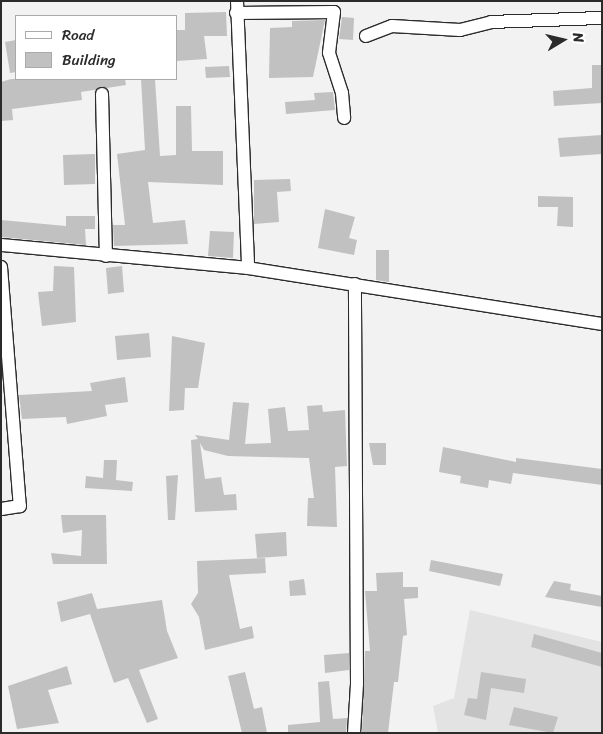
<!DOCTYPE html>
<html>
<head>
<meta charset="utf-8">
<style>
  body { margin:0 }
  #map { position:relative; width:603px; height:734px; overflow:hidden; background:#f2f2f2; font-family:Sriracha,sans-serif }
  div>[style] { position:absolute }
  .built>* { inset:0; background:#e3e3e3 }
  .building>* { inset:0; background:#c1c1c1 }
  .roads { filter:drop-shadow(1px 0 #2b2b2b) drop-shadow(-1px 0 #2b2b2b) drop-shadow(0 1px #2b2b2b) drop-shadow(0 -1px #2b2b2b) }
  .street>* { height:12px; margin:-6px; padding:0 6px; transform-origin:6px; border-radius:6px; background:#fff }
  span { translate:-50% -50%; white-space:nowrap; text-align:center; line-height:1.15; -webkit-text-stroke:4px #fff; paint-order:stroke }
  .frame { position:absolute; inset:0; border:2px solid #2b2b2b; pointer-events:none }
  .legend { position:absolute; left:15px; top:15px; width:162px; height:65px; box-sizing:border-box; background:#fff; border:1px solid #aaa; margin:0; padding:6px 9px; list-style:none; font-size:15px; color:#2b2b2b }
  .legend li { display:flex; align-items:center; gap:10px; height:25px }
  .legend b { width:25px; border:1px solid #aaa }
  .north { position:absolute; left:538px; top:15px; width:50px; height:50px; -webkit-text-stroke:4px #fff; paint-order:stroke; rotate:81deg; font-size:14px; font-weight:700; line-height:20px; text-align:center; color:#2b2b2b }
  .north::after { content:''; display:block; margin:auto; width:18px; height:22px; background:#2b2b2b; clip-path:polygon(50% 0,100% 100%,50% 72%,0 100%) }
</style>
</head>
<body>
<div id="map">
  <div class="built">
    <div style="clip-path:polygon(470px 610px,602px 642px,602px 733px,438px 733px,433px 706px,454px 698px)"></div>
  </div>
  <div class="building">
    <div style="clip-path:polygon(226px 12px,227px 36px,204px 36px,207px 59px,176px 61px,176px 30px,185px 30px,185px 13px)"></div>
    <div style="clip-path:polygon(342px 17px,354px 18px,353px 40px,339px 39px)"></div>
    <div style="clip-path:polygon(325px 20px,313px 77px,269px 78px,270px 28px,292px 27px,292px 21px)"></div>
    <div style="clip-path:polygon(16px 40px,16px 72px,10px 73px,5px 42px)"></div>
    <div style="clip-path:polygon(592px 65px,602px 65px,602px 103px,554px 106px,553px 91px,592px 88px)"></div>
    <div style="clip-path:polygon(229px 66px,230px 77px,206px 78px,205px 67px)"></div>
    <div style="clip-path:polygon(11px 79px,125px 79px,126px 85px,81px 92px,82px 100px,12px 109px,13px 120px,1px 121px,1px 82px)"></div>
    <div style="clip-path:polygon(141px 79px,155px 79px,160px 156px,176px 155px,176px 106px,191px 106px,192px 151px,223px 151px,223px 185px,148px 182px,153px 223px,185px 220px,188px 244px,114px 246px,113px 225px,125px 225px,117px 154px,145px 150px)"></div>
    <div style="clip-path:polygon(333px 92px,335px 110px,286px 114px,285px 102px,315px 100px,314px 93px)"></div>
    <div style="clip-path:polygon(602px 135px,602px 154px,560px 157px,558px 138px)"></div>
    <div style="clip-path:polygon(95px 154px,95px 184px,64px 185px,63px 155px)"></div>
    <div style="clip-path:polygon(290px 179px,291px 191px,277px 192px,279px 222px,254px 224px,254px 180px)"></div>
    <div style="clip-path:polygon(538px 196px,573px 197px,573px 227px,557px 226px,558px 207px,538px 207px)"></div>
    <div style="clip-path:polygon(325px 209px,355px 217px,349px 238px,357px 240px,354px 255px,318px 248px)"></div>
    <div style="clip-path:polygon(66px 216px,95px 216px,95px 229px,85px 229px,86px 245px,1px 237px,1px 220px,66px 226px)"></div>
    <div style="clip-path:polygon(210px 231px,234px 232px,233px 258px,208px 256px)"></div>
    <div style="clip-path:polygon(376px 250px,389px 250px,389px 282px,376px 280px)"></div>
    <div style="clip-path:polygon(54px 266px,74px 267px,76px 322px,42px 326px,38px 292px,53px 291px)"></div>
    <div style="clip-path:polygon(122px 266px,124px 292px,108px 294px,106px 268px)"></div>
    <div style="clip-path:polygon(149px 333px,151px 357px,117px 360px,115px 336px)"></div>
    <div style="clip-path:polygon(172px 336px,205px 343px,198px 388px,185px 388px,184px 410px,169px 411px)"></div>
    <div style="clip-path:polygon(125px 377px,128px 402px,105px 405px,107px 416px,67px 424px,66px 417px,22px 419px,19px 395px,92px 391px,90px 383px)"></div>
    <div style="clip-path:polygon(233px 402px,249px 403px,245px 444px,271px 443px,268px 409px,285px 407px,288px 431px,309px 430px,307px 406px,322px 405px,323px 412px,345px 410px,347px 466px,335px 467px,337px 527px,307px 526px,308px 498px,314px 498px,309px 458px,228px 456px,204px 450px,200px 443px,205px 479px,221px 477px,224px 495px,236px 494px,237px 510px,195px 512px,191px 440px,198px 439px,195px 435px,229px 440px)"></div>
    <div style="clip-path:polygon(369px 443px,386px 443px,386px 465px,373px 465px)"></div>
    <div style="clip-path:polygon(443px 447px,516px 462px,516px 458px,602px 469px,602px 485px,513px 473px,511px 484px,489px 480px,488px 488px,460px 483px,461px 476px,439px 472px)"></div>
    <div style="clip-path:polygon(104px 460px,117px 460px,116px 480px,133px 482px,132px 491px,85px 488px,86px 476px,103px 478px)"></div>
    <div style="clip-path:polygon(178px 475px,175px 520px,168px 520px,166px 476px)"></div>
    <div style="clip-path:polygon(61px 515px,106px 515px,107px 564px,53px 564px,51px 553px,81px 556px,82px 530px,63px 533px)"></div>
    <div style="clip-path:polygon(286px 532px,287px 556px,257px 558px,255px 534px)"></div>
    <div style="clip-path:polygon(265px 558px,266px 573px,229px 575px,240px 629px,252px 626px,254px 638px,205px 650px,199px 617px,191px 604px,198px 593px,197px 561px)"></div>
    <div style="clip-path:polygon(431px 560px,503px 574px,500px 586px,429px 571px)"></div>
    <div style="clip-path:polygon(403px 572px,403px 587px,418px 587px,418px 598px,404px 599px,407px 635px,403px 636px,398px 682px,394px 682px,388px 733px,362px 733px,365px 651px,370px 651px,365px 591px,377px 591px,376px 573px)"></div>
    <div style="clip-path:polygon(304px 579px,306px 595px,290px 596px,289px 581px)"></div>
    <div style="clip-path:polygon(554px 581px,571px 584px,570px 590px,602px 596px,602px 607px,545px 597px)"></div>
    <div style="clip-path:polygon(92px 593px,97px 609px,162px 600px,167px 631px,178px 658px,139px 670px,158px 719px,147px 723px,128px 678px,114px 683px,90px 614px,61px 622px,57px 602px)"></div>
    <div style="clip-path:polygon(534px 634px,602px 653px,602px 667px,531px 647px)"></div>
    <div style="clip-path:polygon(349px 653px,349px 670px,325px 673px,324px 655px)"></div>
    <div style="clip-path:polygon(67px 666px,72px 684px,48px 690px,59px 723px,17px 729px,8px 686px)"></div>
    <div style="clip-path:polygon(245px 672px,254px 709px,262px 707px,267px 733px,242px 733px,228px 676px)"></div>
    <div style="clip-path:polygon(481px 672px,526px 679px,524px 693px,491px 688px,486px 720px,464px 715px,468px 698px,477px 699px)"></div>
    <div style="clip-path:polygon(329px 681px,333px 719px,347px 718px,346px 733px,288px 733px,288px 725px,320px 722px,318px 682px)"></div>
    <div style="clip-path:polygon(514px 707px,558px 717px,553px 733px,509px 725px)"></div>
  </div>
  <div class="roads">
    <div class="street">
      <div style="left:237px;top:1px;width:267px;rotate:87.6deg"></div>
      <div style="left:236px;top:13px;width:98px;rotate:-0.6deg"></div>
      <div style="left:334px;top:12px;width:41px;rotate:97deg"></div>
      <div style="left:329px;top:53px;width:42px;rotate:72deg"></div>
      <div style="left:342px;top:93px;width:25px;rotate:85deg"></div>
      <div style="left:366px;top:36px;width:28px;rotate:-21deg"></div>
      <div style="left:392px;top:26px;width:68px;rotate:3.4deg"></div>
      <div style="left:460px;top:30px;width:32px;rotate:-14deg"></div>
      <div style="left:491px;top:22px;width:111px;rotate:-2.1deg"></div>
      <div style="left:102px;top:94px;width:162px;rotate:88.6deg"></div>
      <div style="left:1px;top:245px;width:248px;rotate:5.3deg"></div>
      <div style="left:248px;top:268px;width:358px;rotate:9deg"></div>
      <div style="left:1px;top:267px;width:240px;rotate:85.5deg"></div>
      <div style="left:20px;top:506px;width:19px;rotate:171deg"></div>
      <div style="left:354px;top:733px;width:49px;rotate:-86.5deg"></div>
      <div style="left:357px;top:684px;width:400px;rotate:-90.3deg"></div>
    </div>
  </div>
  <div class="frame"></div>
  <ul class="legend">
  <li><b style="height:6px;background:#fff"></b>Road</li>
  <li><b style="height:14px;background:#c1c1c1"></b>Building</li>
  </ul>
  <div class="north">N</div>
</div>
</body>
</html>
